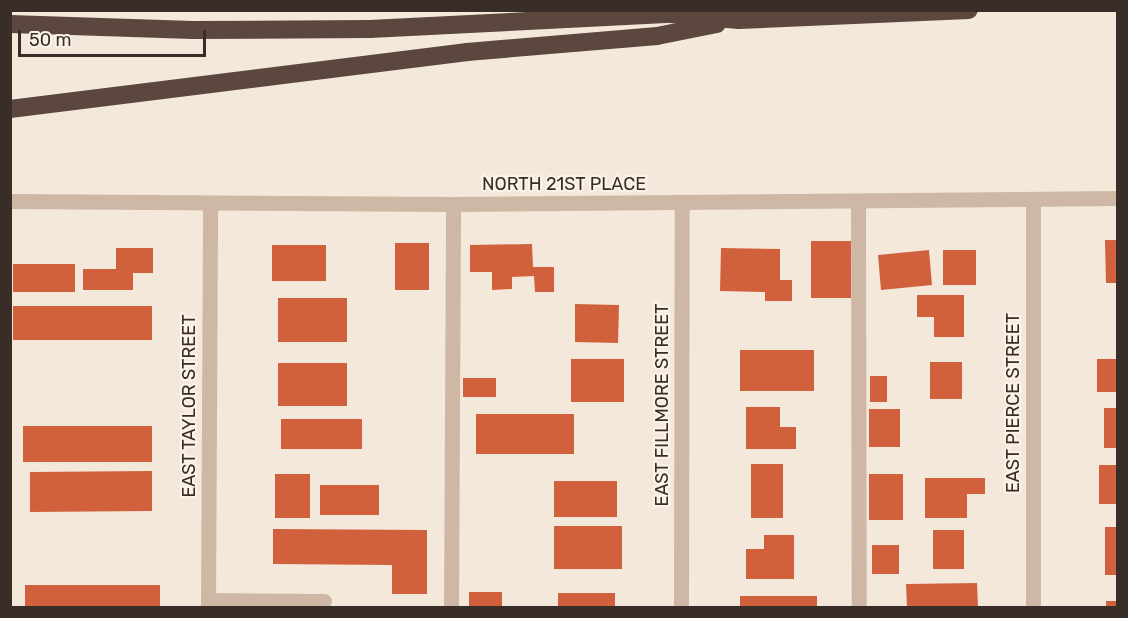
<!DOCTYPE html>
<html>
<head>
<meta charset="utf-8">
<style>
  body { margin:0 }
  #map { position:relative; width:1128px; height:618px; overflow:hidden; background:#f4e8db; font-family:Rubik,sans-serif }
  div>[style] { position:absolute }
  .building>* { inset:0; background:#d1613c }
  .lane>* { height:15px; margin:-7.5px; padding:0 7.5px; transform-origin:7.5px; border-radius:7.5px; background:#ceb8a5 }
  .street>* { height:15px; margin:-7.5px; padding:0 7.5px; transform-origin:7.5px; border-radius:7.5px; background:#ceb8a5 }
  .highway>* { height:18px; margin:-9px; padding:0 9px; transform-origin:9px; border-radius:9px; background:#5b473d }
  span { translate:-50% -50%; white-space:nowrap; text-align:center; line-height:1.15; -webkit-text-stroke:4.5px #fbf2e8; paint-order:stroke }
  .street-label { font-size:18px; color:#392d27 }
  .frame { position:absolute; inset:0; border:12px solid #392d27; pointer-events:none }
  .scale { position:absolute; left:18px; top:30px; width:188px; height:27px; box-sizing:border-box; border:3px solid #392d27; border-top:0; padding-left:8px; font-size:18px; line-height:21px; white-space:nowrap; color:#392d27; -webkit-text-stroke:4px #fbf2e8; paint-order:stroke }
</style>
</head>
<body>
<div id="map">
  <div class="building">
    <div style="clip-path:polygon(1105px 240px,1118px 240px,1118px 283px,1106px 283px)"></div>
    <div style="clip-path:polygon(811px 241px,851px 241px,851px 298px,811px 298px)"></div>
    <div style="clip-path:polygon(395px 243px,429px 243px,429px 290px,395px 290px)"></div>
    <div style="clip-path:polygon(532px 244px,533px 267px,554px 267px,554px 292px,535px 292px,534px 276px,512px 277px,512px 289px,492px 290px,492px 272px,470px 272px,470px 245px)"></div>
    <div style="clip-path:polygon(272px 245px,326px 245px,326px 281px,272px 281px)"></div>
    <div style="clip-path:polygon(116px 248px,153px 248px,153px 273px,133px 273px,133px 290px,83px 290px,83px 269px,116px 269px)"></div>
    <div style="clip-path:polygon(721px 248px,780px 249px,780px 280px,792px 280px,792px 301px,765px 301px,765px 292px,720px 291px)"></div>
    <div style="clip-path:polygon(929px 250px,932px 285px,881px 290px,878px 255px)"></div>
    <div style="clip-path:polygon(943px 250px,976px 250px,976px 285px,943px 285px)"></div>
    <div style="clip-path:polygon(13px 264px,75px 264px,75px 292px,13px 292px)"></div>
    <div style="clip-path:polygon(917px 295px,964px 295px,964px 337px,934px 337px,934px 317px,917px 317px)"></div>
    <div style="clip-path:polygon(278px 298px,347px 298px,347px 342px,278px 342px)"></div>
    <div style="clip-path:polygon(575px 304px,619px 305px,618px 343px,575px 342px)"></div>
    <div style="clip-path:polygon(13px 306px,152px 306px,152px 340px,13px 340px)"></div>
    <div style="clip-path:polygon(740px 350px,814px 350px,814px 391px,740px 391px)"></div>
    <div style="clip-path:polygon(571px 359px,624px 359px,624px 402px,571px 402px)"></div>
    <div style="clip-path:polygon(1097px 359px,1118px 359px,1118px 392px,1097px 392px)"></div>
    <div style="clip-path:polygon(930px 362px,962px 362px,962px 399px,930px 399px)"></div>
    <div style="clip-path:polygon(278px 363px,347px 363px,347px 406px,278px 406px)"></div>
    <div style="clip-path:polygon(870px 376px,887px 376px,887px 402px,870px 402px)"></div>
    <div style="clip-path:polygon(463px 378px,496px 378px,496px 397px,463px 397px)"></div>
    <div style="clip-path:polygon(746px 407px,780px 407px,780px 427px,796px 427px,796px 449px,746px 449px)"></div>
    <div style="clip-path:polygon(1104px 408px,1118px 408px,1118px 448px,1104px 448px)"></div>
    <div style="clip-path:polygon(869px 409px,900px 409px,900px 447px,869px 447px)"></div>
    <div style="clip-path:polygon(476px 414px,574px 414px,574px 454px,476px 454px)"></div>
    <div style="clip-path:polygon(281px 419px,362px 419px,362px 449px,281px 449px)"></div>
    <div style="clip-path:polygon(23px 426px,152px 426px,152px 462px,23px 462px)"></div>
    <div style="clip-path:polygon(751px 464px,783px 464px,783px 518px,751px 518px)"></div>
    <div style="clip-path:polygon(1099px 465px,1118px 465px,1118px 504px,1099px 504px)"></div>
    <div style="clip-path:polygon(152px 471px,152px 511px,30px 512px,30px 472px)"></div>
    <div style="clip-path:polygon(275px 474px,310px 474px,310px 518px,275px 518px)"></div>
    <div style="clip-path:polygon(869px 474px,903px 474px,903px 520px,869px 520px)"></div>
    <div style="clip-path:polygon(925px 478px,985px 478px,985px 494px,967px 494px,967px 518px,925px 518px)"></div>
    <div style="clip-path:polygon(554px 481px,617px 481px,617px 517px,554px 517px)"></div>
    <div style="clip-path:polygon(320px 485px,379px 485px,379px 515px,320px 515px)"></div>
    <div style="clip-path:polygon(554px 526px,622px 526px,622px 569px,554px 569px)"></div>
    <div style="clip-path:polygon(1105px 527px,1118px 527px,1118px 575px,1105px 575px)"></div>
    <div style="clip-path:polygon(273px 529px,427px 530px,427px 594px,392px 594px,392px 565px,273px 564px)"></div>
    <div style="clip-path:polygon(933px 530px,964px 530px,964px 569px,933px 569px)"></div>
    <div style="clip-path:polygon(764px 535px,794px 535px,794px 579px,746px 579px,746px 549px,764px 549px)"></div>
    <div style="clip-path:polygon(872px 545px,899px 545px,899px 574px,872px 574px)"></div>
    <div style="clip-path:polygon(977px 583px,978px 608px,907px 608px,906px 584px)"></div>
    <div style="clip-path:polygon(25px 585px,160px 585px,160px 608px,25px 608px)"></div>
    <div style="clip-path:polygon(469px 592px,502px 592px,502px 608px,469px 608px)"></div>
    <div style="clip-path:polygon(558px 593px,615px 593px,615px 608px,558px 608px)"></div>
    <div style="clip-path:polygon(740px 596px,817px 596px,817px 608px,740px 608px)"></div>
    <div style="clip-path:polygon(1106px 601px,1118px 601px,1118px 608px,1106px 608px)"></div>
  </div>
  <div class="lane">
    <div style="left:858px;top:201px;width:407px;rotate:89.9deg"></div>
    <div style="left:208px;top:600px;width:116px;rotate:0.5deg"></div>
    <div style="left:451px;top:608px;width:404px;rotate:-89.7deg"></div>
  </div>
  <div class="street">
    <div style="left:1033px;top:199px;width:409px;rotate:90deg"></div>
    <div style="left:10px;top:201px;width:443px;rotate:0.4deg"></div>
    <div style="left:453px;top:204px;width:665px;rotate:-0.52deg"></div>
    <div style="left:208px;top:608px;width:403px;rotate:-89.7deg"></div>
    <div style="left:681px;top:608px;width:404px;rotate:-89.9deg"></div>
  </div>
  <div class="highway">
    <div style="left:10px;top:24px;width:183px;rotate:1.9deg"></div>
    <div style="left:193px;top:30px;width:177px;rotate:-0.3deg"></div>
    <div style="left:370px;top:29px;width:301px;rotate:-2.9deg"></div>
    <div style="left:671px;top:14px;width:68px;rotate:5deg"></div>
    <div style="left:739px;top:20px;width:230px;rotate:-2.5deg"></div>
    <div style="left:10px;top:109px;width:461px;rotate:-7.1deg"></div>
    <div style="left:467px;top:52px;width:191px;rotate:-4.8deg"></div>
    <div style="left:657px;top:36px;width:61px;rotate:-11.3deg"></div>
  </div>
  <div class="street-label">
    <span style="left:564px;top:184px">NORTH 21ST PLACE</span>
    <span style="left:1013px;top:403px;rotate:-90deg">EAST PIERCE STREET</span>
    <span style="left:662px;top:405px;rotate:-90deg">EAST FILLMORE STREET</span>
    <span style="left:189px;top:406px;rotate:-90deg">EAST TAYLOR STREET</span>
  </div>
  <div class="frame"></div>
  <div class="scale">50 m</div>
</div>
</body>
</html>
